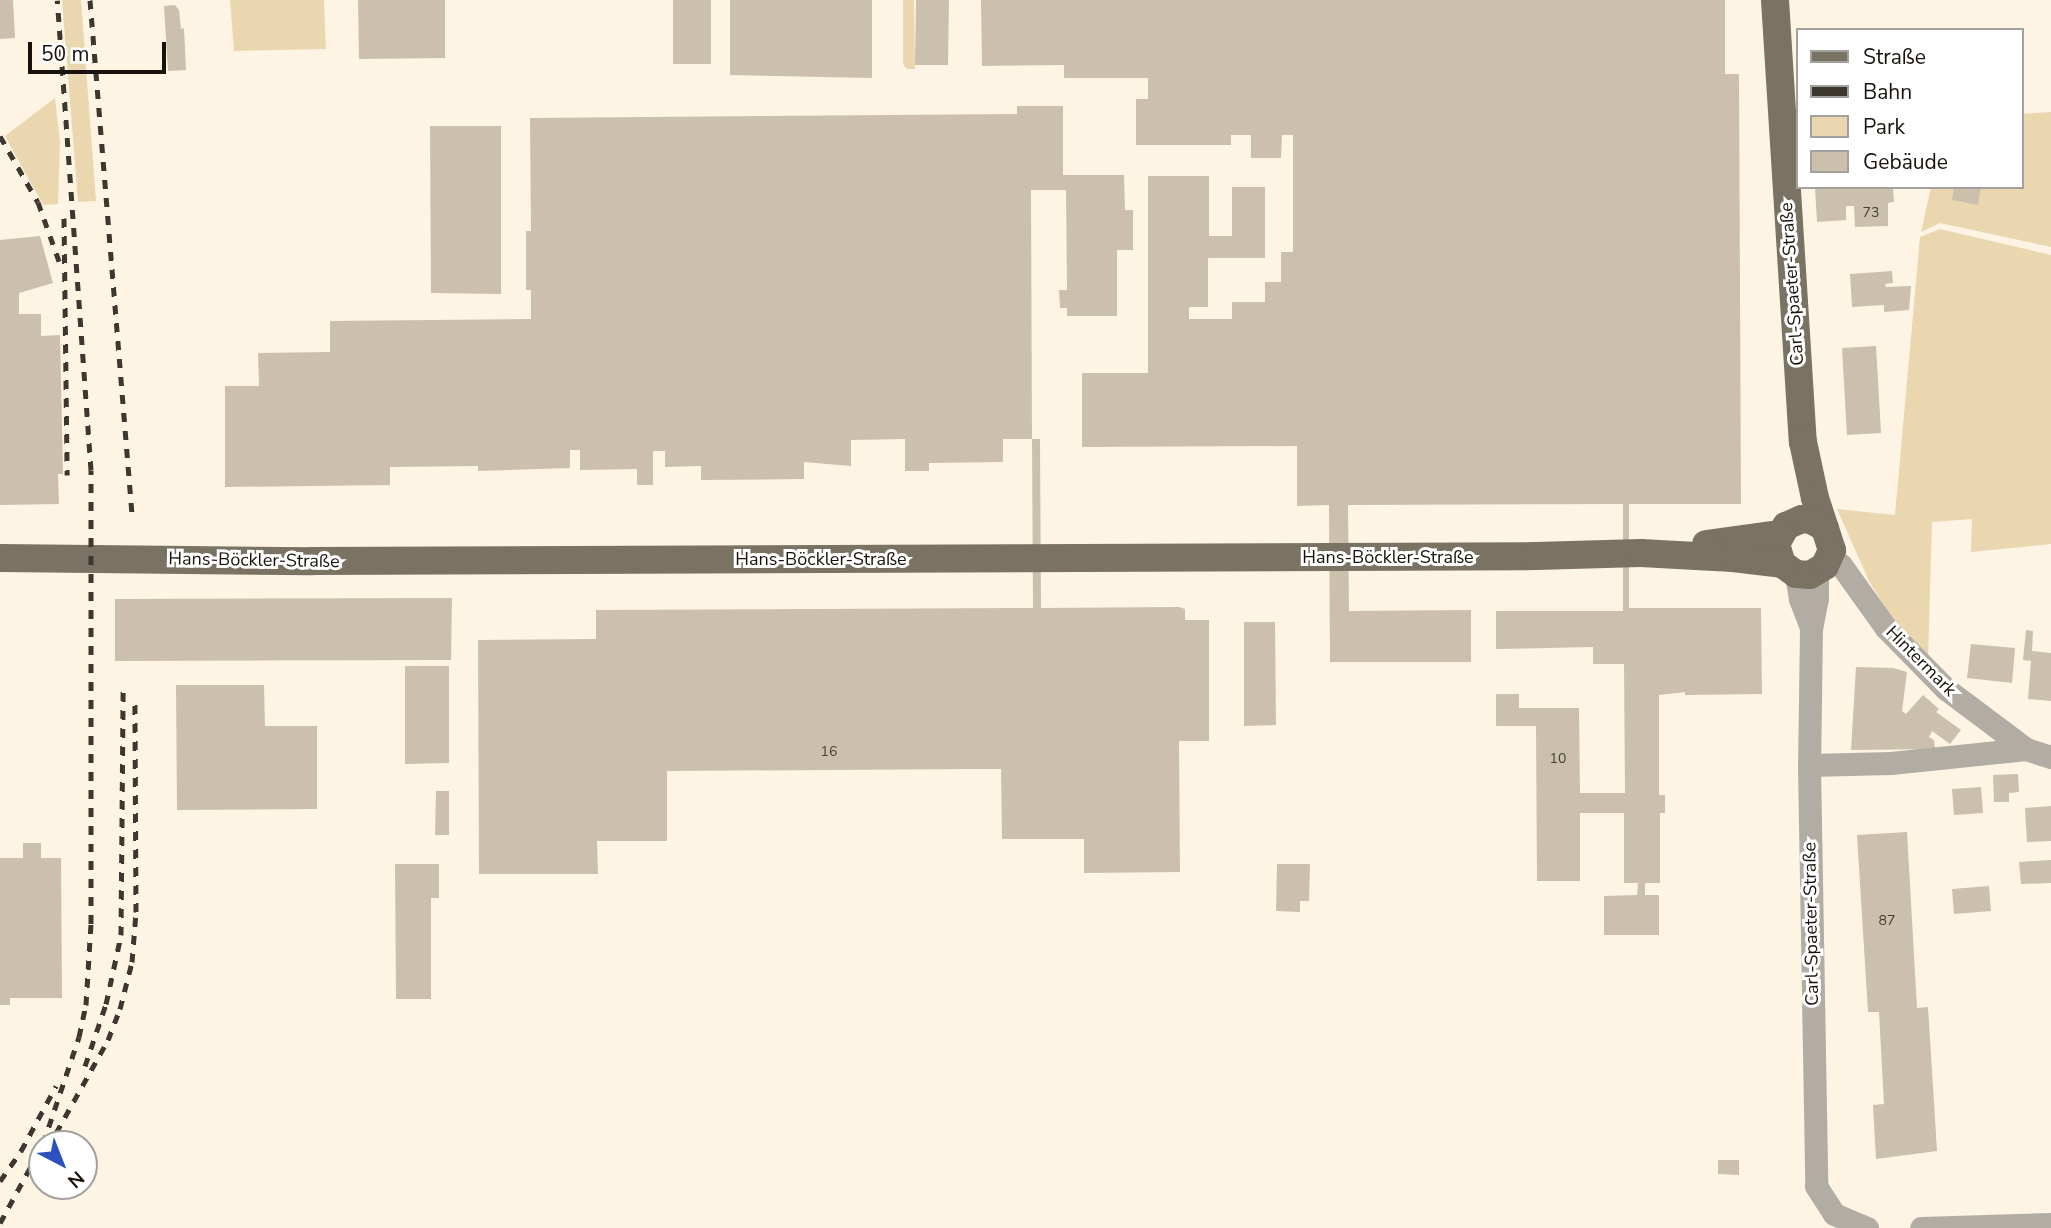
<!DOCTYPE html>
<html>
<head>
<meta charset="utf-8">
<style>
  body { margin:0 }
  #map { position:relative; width:2051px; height:1228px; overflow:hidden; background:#fdf4e3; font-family:"Nunito Sans",sans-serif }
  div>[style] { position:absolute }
  .green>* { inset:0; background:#ebd7af }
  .building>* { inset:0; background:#cac0ab }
  .minor>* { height:23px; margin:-11.5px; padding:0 11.5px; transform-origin:11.5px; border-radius:11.5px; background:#b2ada4 }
  .major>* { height:28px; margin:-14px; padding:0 14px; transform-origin:14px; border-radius:14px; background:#7a7262 }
  .rail>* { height:5px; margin-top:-2.5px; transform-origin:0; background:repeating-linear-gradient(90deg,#3c372f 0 9px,transparent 0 18px) }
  span { translate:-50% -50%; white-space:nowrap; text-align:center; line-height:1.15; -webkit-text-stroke:6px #fff; paint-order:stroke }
  .number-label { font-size:14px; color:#443e34 }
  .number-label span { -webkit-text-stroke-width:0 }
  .street-label { font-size:18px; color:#17130c }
  .legend { position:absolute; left:1796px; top:28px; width:228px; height:161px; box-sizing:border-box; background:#fff; border:2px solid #a2a19e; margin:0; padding:9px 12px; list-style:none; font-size:21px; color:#17130c }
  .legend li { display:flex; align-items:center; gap:14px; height:35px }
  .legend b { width:35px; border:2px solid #a2a19e }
  .north { position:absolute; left:28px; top:1130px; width:70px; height:70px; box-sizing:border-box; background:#fff; border:2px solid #a2a19e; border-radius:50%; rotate:138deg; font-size:19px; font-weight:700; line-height:28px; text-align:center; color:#17130c }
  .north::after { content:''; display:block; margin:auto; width:24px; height:32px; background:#2c50c0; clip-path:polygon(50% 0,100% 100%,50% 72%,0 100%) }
  .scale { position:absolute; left:28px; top:42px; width:138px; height:32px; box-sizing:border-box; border:4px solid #17130c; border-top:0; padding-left:9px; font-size:21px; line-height:24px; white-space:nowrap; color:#17130c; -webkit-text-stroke:5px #fff; paint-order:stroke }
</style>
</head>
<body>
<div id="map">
  <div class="green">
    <div style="clip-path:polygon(62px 0,81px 0,96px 201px,78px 202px)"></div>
    <div style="clip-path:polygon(230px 0,324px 0,326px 49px,234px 51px)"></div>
    <div style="clip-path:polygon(903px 0,914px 0,915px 69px,907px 69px,903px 64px)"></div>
    <div style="clip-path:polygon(55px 98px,60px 142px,58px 204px,43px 205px,5px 136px)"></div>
    <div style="clip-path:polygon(2051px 112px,2051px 247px,1940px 223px,1921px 232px,1931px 187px,2021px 187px,2021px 114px)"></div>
    <div style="clip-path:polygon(1940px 229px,2051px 255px,2051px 544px,1971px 552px,1972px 519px,1932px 522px,1928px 660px,1901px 634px,1869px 581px,1837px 509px,1895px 515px,1920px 237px)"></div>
  </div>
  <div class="building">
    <div style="clip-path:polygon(0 0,13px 0,15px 38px,0 39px)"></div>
    <div style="clip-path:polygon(358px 0,445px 0,445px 58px,359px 59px)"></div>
    <div style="clip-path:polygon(673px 0,711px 0,711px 64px,673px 64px)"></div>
    <div style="clip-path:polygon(730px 0,872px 0,872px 78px,730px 75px)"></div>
    <div style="clip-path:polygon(916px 0,949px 0,948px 65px,915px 65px)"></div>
    <div style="clip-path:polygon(981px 0,1725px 0,1725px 74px,1739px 74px,1741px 504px,1629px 504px,1629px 608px,1761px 608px,1762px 694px,1685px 695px,1685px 692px,1659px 695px,1659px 795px,1665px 795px,1665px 813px,1660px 813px,1660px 883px,1645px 883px,1645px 895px,1659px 895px,1659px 935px,1604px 935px,1604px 896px,1637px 895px,1638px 883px,1624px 883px,1624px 813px,1580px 813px,1580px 881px,1537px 881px,1536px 726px,1496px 726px,1496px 694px,1519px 694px,1519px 708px,1579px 708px,1580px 793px,1625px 793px,1624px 664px,1593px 664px,1593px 647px,1496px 649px,1496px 611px,1623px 611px,1623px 504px,1348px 505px,1349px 611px,1471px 610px,1471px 662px,1330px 662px,1329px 505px,1297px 506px,1297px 446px,1082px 447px,1082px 373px,1148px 373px,1148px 176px,1209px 176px,1209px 236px,1232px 236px,1232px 187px,1265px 187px,1265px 258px,1208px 258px,1208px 307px,1189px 307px,1189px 319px,1232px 319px,1232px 302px,1265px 302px,1265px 282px,1281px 282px,1281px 252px,1293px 252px,1293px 135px,1282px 135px,1281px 158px,1251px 158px,1251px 135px,1231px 135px,1231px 145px,1136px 145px,1136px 99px,1148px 99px,1148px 78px,1064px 78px,1064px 65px,982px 66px)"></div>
    <div style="clip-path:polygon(175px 5px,179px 10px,181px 29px,184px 28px,186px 70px,168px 71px,164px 6px)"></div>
    <div style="clip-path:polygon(1017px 106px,1063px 106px,1063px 175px,1124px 175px,1125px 210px,1133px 210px,1133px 250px,1117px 250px,1117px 316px,1067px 316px,1067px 308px,1060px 308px,1059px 290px,1067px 290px,1066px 190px,1031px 190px,1032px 439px,1003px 439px,1003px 462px,929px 463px,929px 471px,905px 471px,905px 439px,851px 440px,851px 466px,804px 462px,804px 479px,701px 480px,701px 466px,665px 467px,665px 451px,653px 451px,653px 485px,637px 485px,637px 469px,580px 470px,580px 450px,570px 450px,570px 468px,478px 471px,478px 466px,390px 467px,390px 485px,225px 487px,225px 386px,259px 386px,258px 353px,330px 352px,330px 321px,531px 319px,531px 290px,526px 290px,526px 231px,531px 231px,530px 118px,1017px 114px)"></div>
    <div style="clip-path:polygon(430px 126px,501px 126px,501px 294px,431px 293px)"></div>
    <div style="clip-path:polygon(1815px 187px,1893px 187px,1894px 202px,1888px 203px,1888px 226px,1855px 227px,1854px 206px,1846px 206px,1846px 220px,1817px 222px)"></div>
    <div style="clip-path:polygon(1954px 187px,1981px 187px,1978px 205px,1952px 200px)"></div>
    <div style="clip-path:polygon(40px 236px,53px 283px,19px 293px,19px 314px,41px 314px,41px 336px,60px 335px,63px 474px,58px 474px,59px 504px,0 505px,0 240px)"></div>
    <div style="clip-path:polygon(1892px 271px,1893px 283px,1885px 284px,1886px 287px,1911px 286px,1909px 310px,1884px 312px,1884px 305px,1852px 307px,1850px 274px)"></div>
    <div style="clip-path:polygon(1876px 346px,1881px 433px,1847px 435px,1842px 348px)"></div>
    <div style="clip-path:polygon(1032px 439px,1040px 439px,1041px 608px,1179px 607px,1185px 609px,1185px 620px,1209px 620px,1209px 741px,1179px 741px,1180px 872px,1084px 873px,1084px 839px,1002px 839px,1001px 769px,973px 769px,667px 771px,667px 841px,597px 841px,598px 874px,479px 874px,478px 640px,596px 639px,596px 610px,1033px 608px)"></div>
    <div style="clip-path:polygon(452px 598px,451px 660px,115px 661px,115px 599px)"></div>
    <div style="clip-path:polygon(1244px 622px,1275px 622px,1276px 725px,1244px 726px)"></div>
    <div style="clip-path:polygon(2026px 630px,2033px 631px,2032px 651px,2051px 653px,2051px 701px,2028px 699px,2031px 661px,2023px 660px)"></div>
    <div style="clip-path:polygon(1971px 644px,2015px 648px,2012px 683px,1967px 678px)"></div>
    <div style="clip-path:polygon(405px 666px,449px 666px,449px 763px,405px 764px)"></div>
    <div style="clip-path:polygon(1856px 667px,1893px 668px,1907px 672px,1902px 711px,1906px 714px,1923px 695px,1939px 709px,1936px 712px,1961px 730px,1950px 744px,1932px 731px,1929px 737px,1934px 740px,1935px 749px,1851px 750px)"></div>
    <div style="clip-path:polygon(176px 685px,264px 685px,265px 726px,317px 726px,317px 809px,177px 810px)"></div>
    <div style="clip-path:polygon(2018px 774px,2019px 792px,2009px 793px,2009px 802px,1994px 802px,1993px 775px)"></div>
    <div style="clip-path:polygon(1981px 787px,1983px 813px,1954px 815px,1952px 789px)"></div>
    <div style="clip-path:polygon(436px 791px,449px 791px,449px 835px,435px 835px)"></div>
    <div style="clip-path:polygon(2051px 806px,2051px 841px,2027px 842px,2025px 808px)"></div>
    <div style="clip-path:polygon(1907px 832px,1917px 1008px,1928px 1007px,1937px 1151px,1876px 1159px,1873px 1105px,1884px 1104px,1879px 1012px,1868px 1012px,1857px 835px)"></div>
    <div style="clip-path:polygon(23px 843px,41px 843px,41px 858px,61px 858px,62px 998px,10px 998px,10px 1005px,0 1005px,0 858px,23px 858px)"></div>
    <div style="clip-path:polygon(2051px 860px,2051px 883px,2021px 884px,2019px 862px)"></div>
    <div style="clip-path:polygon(395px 864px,439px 864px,439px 898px,431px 898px,431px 999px,396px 999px)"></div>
    <div style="clip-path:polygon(1277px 864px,1310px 864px,1309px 901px,1300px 901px,1300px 912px,1276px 911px)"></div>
    <div style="clip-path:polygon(1989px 886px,1991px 911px,1954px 914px,1952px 889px)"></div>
    <div style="clip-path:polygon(1718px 1160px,1739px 1160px,1739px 1175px,1718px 1174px)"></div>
  </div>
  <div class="minor">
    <div style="left:1831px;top:557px;width:13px;rotate:39deg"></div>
    <div style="left:1841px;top:565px;width:77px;rotate:54.5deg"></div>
    <div style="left:1886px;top:628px;width:86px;rotate:45.5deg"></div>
    <div style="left:1946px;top:689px;width:100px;rotate:36.9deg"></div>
    <div style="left:2026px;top:749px;width:26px;rotate:18deg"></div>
    <div style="left:1817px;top:572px;width:26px;rotate:90deg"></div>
    <div style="left:1817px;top:598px;width:31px;rotate:101deg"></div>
    <div style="left:1811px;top:628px;width:137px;rotate:90.8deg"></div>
    <div style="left:1809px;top:765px;width:421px;rotate:89deg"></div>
    <div style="left:1816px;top:1186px;width:33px;rotate:57deg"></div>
    <div style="left:1834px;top:1214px;width:36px;rotate:23deg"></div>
    <div style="left:1796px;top:574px;width:25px;rotate:81deg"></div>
    <div style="left:1800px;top:599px;width:31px;rotate:69deg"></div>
    <div style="left:1809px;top:765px;width:82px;rotate:-1.4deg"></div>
    <div style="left:1891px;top:763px;width:136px;rotate:-5.9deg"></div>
    <div style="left:1921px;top:1228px;width:130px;rotate:-1.8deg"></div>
  </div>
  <div class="major">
    <div style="left:1775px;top:0;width:443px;rotate:86.4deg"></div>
    <div style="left:1803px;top:442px;width:57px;rotate:77.9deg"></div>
    <div style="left:1815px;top:498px;width:55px;rotate:71.9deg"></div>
    <div style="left:1832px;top:550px;width:17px;rotate:114deg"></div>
    <div style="left:1825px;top:566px;width:17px;rotate:149deg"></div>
    <div style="left:1810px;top:575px;width:14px;rotate:-176deg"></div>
    <div style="left:1796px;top:574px;width:17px;rotate:-144deg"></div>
    <div style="left:1782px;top:564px;width:21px;rotate:-107deg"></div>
    <div style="left:1776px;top:544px;width:21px;rotate:-61deg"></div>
    <div style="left:1786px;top:526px;width:17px;rotate:-24deg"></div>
    <div style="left:1802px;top:519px;width:9px;rotate:6deg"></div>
    <div style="left:1811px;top:520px;width:16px;rotate:30deg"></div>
    <div style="left:1706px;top:544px;width:75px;rotate:-7.7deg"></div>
    <div style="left:0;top:558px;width:312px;rotate:0.6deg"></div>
    <div style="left:312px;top:561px;width:1224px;rotate:-0.23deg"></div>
    <div style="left:1536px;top:556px;width:105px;rotate:-1.6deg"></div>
    <div style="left:1641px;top:553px;width:92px;rotate:3.1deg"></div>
    <div style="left:1733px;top:558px;width:49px;rotate:7deg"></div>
  </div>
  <div class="rail">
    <div style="left:90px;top:0;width:516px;rotate:85.33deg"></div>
    <div style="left:0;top:136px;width:76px;rotate:60.1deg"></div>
    <div style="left:38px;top:202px;width:63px;rotate:70.4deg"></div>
    <div style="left:64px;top:218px;width:257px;rotate:89.3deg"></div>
    <div style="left:85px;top:1066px;width:65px;rotate:-71.3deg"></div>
    <div style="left:106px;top:1004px;width:71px;rotate:-77.7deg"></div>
    <div style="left:121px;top:935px;width:251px;rotate:-89.5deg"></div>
    <div style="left:56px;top:1133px;width:107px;rotate:-60.8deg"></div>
    <div style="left:108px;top:1040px;width:33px;rotate:-69deg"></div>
    <div style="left:120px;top:1009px;width:49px;rotate:-75.7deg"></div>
    <div style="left:132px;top:962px;width:50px;rotate:-85.4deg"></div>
    <div style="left:136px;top:912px;width:213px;rotate:-90.3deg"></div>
    <div style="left:43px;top:1144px;width:113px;rotate:-71.4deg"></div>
    <div style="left:79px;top:1037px;width:33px;rotate:-78deg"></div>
    <div style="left:86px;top:1005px;width:81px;rotate:-86.5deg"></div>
    <div style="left:91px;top:924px;width:454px;rotate:-90deg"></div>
    <div style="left:91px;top:470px;width:471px;rotate:-94.1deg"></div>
    <div style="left:0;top:1181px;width:37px;rotate:-55deg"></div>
    <div style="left:21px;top:1151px;width:74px;rotate:-61.7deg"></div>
    <div style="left:0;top:1223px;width:88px;rotate:-61.4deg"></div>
  </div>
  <div class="number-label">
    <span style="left:1871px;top:213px">73</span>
    <span style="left:829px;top:752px">16</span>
    <span style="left:1558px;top:759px">10</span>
    <span style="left:1887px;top:921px">87</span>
  </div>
  <div class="street-label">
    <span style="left:1792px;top:284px;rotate:-94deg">Carl-Spaeter-Straße</span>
    <span style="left:1388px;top:557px">Hans-Böckler-Straße</span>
    <span style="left:821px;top:559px">Hans-Böckler-Straße</span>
    <span style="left:254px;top:560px;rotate:1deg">Hans-Böckler-Straße</span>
    <span style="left:1921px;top:661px;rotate:45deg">Hintermark</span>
    <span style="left:1811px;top:924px;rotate:-91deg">Carl-Spaeter-Straße</span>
  </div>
  <ul class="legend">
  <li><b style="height:9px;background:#7a7262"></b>Straße</li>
  <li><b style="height:9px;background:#3c372f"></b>Bahn</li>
  <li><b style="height:19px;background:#ebd7af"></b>Park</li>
  <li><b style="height:19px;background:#cac0ab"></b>Gebäude</li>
  </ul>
  <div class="north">N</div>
  <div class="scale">50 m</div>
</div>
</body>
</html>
